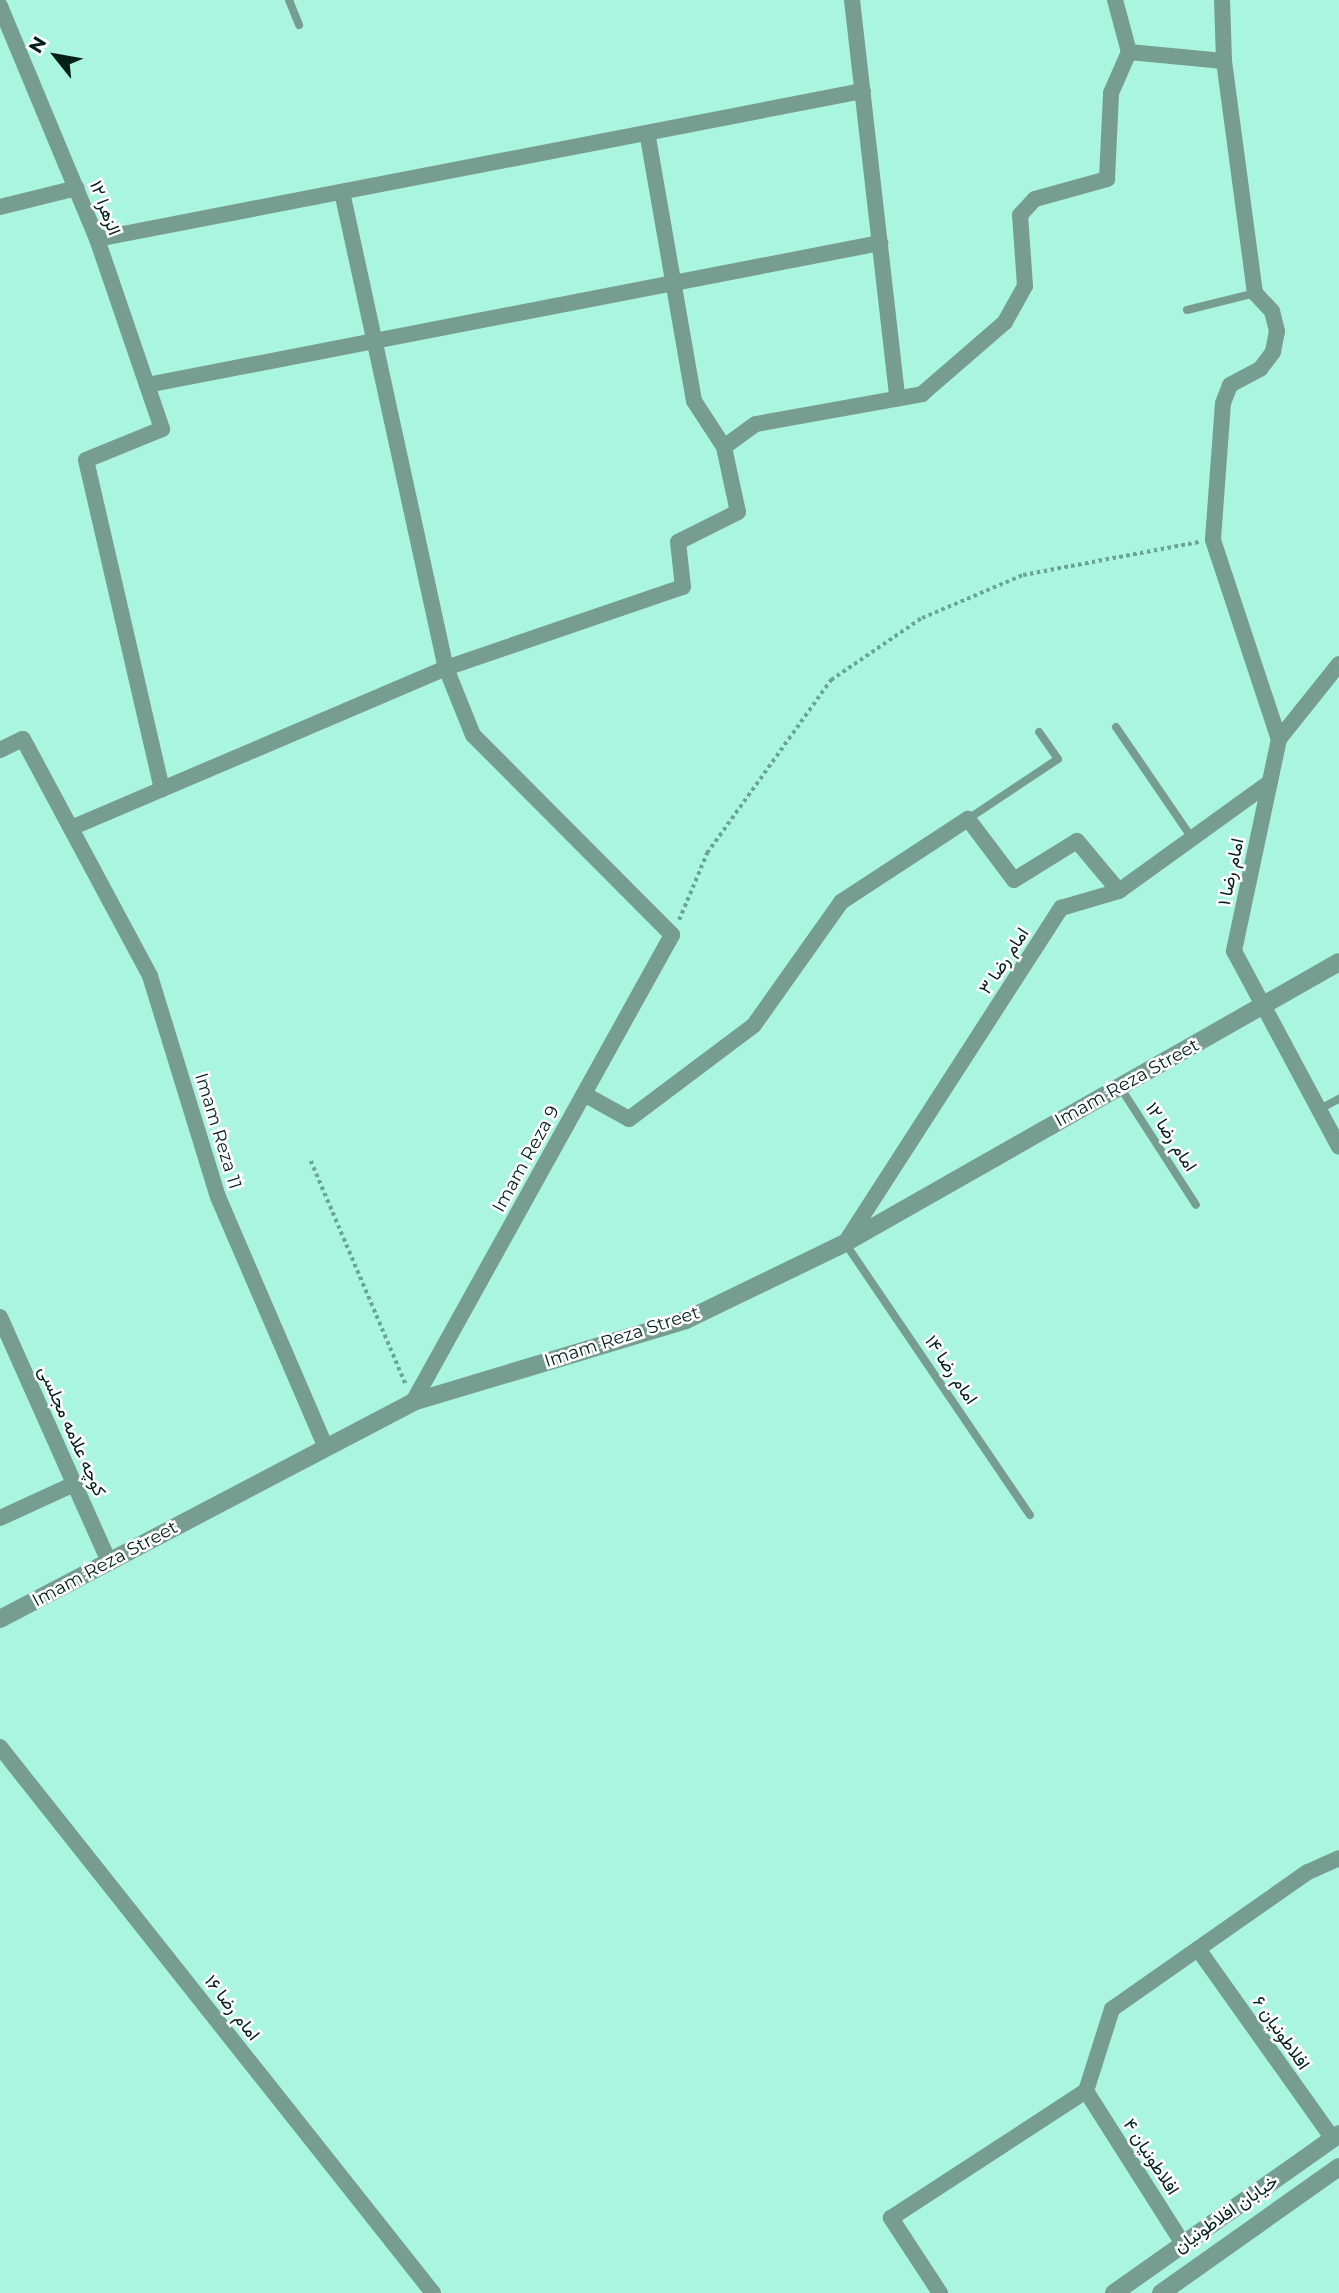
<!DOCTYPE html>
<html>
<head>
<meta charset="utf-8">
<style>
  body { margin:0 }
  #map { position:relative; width:1339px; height:2293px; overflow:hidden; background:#aaf5dd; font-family:Montserrat,Vazirmatn,sans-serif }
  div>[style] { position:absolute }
  .path>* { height:3.5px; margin-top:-1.75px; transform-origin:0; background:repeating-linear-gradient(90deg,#6aa593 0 3.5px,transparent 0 7px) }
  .service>* { height:8px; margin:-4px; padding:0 4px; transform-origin:4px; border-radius:4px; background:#769d90 }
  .minor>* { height:16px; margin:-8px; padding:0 8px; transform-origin:8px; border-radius:8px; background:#769d90 }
  .tertiary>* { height:18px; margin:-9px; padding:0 9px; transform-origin:9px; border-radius:9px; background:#769d90 }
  span { translate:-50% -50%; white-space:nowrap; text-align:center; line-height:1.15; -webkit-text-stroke:5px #fff; paint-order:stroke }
  .street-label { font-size:18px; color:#012119 }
  .north { position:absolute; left:21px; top:21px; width:70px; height:70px; -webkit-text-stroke:5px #fff; paint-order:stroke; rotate:301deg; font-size:19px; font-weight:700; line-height:28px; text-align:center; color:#012119 }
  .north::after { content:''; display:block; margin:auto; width:24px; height:32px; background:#012119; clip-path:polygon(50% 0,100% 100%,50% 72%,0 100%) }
</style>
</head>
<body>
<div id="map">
  <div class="path">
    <div style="left:679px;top:920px;width:73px;rotate:-67.3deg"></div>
    <div style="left:707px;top:853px;width:213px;rotate:-54.4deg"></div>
    <div style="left:831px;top:680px;width:110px;rotate:-34.3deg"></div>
    <div style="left:922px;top:618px;width:110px;rotate:-23.1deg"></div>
    <div style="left:1023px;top:575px;width:179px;rotate:-10.6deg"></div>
    <div style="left:311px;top:1161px;width:243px;rotate:67deg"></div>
  </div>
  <div class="service">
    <div style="left:289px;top:0;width:27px;rotate:68deg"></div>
    <div style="left:1187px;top:310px;width:70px;rotate:-14deg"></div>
    <div style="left:1116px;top:727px;width:135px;rotate:55.6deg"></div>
    <div style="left:968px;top:819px;width:108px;rotate:-33.7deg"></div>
    <div style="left:1058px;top:759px;width:33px;rotate:-125deg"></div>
    <div style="left:1120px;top:1087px;width:140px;rotate:57.2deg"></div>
    <div style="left:1318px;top:1110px;width:24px;rotate:-28deg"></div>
    <div style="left:845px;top:1243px;width:329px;rotate:55.8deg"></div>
  </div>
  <div class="minor">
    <div style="left:852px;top:0;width:401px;rotate:83.5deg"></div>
    <div style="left:1115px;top:0;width:54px;rotate:74.9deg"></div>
    <div style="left:1129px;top:52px;width:95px;rotate:5.4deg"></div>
    <div style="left:1224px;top:61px;width:234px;rotate:82.4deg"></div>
    <div style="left:1255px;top:293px;width:25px;rotate:47deg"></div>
    <div style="left:1272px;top:311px;width:21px;rotate:76deg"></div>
    <div style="left:1277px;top:331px;width:21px;rotate:101deg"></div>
    <div style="left:1273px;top:352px;width:21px;rotate:127deg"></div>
    <div style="left:1260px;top:369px;width:34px;rotate:152deg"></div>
    <div style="left:1230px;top:385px;width:19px;rotate:111deg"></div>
    <div style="left:1223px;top:403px;width:137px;rotate:94.2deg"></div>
    <div style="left:1213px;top:540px;width:210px;rotate:71.7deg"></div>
    <div style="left:1222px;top:0;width:61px;rotate:88.1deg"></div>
    <div style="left:0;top:6px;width:252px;rotate:67.4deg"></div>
    <div style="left:97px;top:239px;width:201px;rotate:71.1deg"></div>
    <div style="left:162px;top:429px;width:82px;rotate:157.8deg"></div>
    <div style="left:86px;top:460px;width:338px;rotate:77deg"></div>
    <div style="left:342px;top:192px;width:487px;rotate:77.7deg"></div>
    <div style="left:446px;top:668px;width:72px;rotate:68.1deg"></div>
    <div style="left:473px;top:735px;width:282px;rotate:45.1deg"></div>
    <div style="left:672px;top:935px;width:534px;rotate:119.01deg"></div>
    <div style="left:0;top:207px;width:79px;rotate:-13.9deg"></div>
    <div style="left:97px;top:239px;width:780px;rotate:-10.94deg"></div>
    <div style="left:147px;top:385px;width:747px;rotate:-10.96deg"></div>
    <div style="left:724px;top:447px;width:39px;rotate:-36deg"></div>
    <div style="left:756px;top:424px;width:169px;rotate:-10.2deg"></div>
    <div style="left:922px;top:394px;width:110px;rotate:-40.9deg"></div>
    <div style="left:1005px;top:322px;width:41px;rotate:-60.9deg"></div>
    <div style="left:1025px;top:286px;width:71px;rotate:-94deg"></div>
    <div style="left:1020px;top:215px;width:22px;rotate:-47deg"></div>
    <div style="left:1035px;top:199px;width:75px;rotate:-15.5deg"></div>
    <div style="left:1107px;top:179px;width:86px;rotate:-87.3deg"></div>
    <div style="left:1111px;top:93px;width:45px;rotate:-66.3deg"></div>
    <div style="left:1339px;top:664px;width:96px;rotate:128.7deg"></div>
    <div style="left:1279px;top:739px;width:217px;rotate:102deg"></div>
    <div style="left:1234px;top:951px;width:222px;rotate:61.8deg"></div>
    <div style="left:0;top:750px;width:25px;rotate:-26deg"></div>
    <div style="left:23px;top:739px;width:269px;rotate:61.8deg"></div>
    <div style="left:150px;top:976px;width:231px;rotate:72.9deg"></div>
    <div style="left:218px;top:1197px;width:273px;rotate:66.7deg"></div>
    <div style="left:71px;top:828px;width:408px;rotate:-23.1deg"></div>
    <div style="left:446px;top:668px;width:250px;rotate:-18.9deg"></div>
    <div style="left:683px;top:587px;width:45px;rotate:-96.3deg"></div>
    <div style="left:678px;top:542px;width:67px;rotate:-26.6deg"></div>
    <div style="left:738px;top:512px;width:66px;rotate:-102.2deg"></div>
    <div style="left:724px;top:447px;width:55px;rotate:-123.1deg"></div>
    <div style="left:694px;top:401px;width:272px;rotate:-99.9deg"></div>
    <div style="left:584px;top:1094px;width:51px;rotate:29.1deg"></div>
    <div style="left:629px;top:1119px;width:156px;rotate:-36.9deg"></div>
    <div style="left:754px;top:1025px;width:151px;rotate:-54.7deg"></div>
    <div style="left:841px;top:902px;width:152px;rotate:-33.2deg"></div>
    <div style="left:968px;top:819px;width:76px;rotate:53deg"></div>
    <div style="left:1014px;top:880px;width:74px;rotate:-31.8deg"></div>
    <div style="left:1077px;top:841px;width:65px;rotate:50deg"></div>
    <div style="left:845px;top:1243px;width:399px;rotate:-57.2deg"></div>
    <div style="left:1061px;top:908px;width:60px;rotate:-16.3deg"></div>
    <div style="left:1119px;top:891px;width:186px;rotate:-35.8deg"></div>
    <div style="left:0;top:1317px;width:268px;rotate:66deg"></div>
    <div style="left:0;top:1518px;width:81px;rotate:-24.7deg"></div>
    <div style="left:0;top:1747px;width:697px;rotate:51.58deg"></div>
    <div style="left:1198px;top:1949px;width:233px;rotate:54.6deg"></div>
    <div style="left:1086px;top:2091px;width:181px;rotate:57.6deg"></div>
    <div style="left:940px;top:2293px;width:90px;rotate:-123.2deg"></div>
    <div style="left:891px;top:2218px;width:233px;rotate:-33.1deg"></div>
    <div style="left:1086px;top:2091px;width:86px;rotate:-72.4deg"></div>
    <div style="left:1112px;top:2009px;width:239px;rotate:-35deg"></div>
    <div style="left:1308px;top:1872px;width:34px;rotate:-24deg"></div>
  </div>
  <div class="tertiary">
    <div style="left:0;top:1619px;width:467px;rotate:-27.7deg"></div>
    <div style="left:413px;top:1402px;width:285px;rotate:-16.7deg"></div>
    <div style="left:686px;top:1320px;width:177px;rotate:-25.8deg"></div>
    <div style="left:845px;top:1243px;width:568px;rotate:-29.63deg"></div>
    <div style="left:1114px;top:2293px;width:276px;rotate:-35.2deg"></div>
    <div style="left:1161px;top:2293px;width:218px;rotate:-35.3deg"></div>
  </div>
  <div class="street-label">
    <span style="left:105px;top:208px;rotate:69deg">الزهرا ۱۲</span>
    <span style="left:1231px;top:872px;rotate:-78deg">امام رضا ۱</span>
    <span style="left:1004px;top:961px;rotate:-57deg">امام رضا ۳</span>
    <span style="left:1127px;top:1083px;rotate:-29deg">Imam Reza Street</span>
    <span style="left:218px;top:1131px;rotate:73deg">Imam Reza 11</span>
    <span style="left:1171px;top:1137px;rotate:57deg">امام رضا ۱۲</span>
    <span style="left:526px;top:1159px;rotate:-61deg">Imam Reza 9</span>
    <span style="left:622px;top:1337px;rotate:-18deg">Imam Reza Street</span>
    <span style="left:951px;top:1370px;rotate:56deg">امام رضا ۱۴</span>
    <span style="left:72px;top:1431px;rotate:66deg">کوچه علامه مجلسی</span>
    <span style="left:105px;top:1564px;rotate:-28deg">Imam Reza Street</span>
    <span style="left:232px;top:2008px;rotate:52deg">امام رضا ۱۶</span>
    <span style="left:1281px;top:2033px;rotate:55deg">افلاطونیان ۶</span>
    <span style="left:1151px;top:2157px;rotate:57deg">افلاطونیان ۴</span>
    <span style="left:1226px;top:2214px;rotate:-35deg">خیابان افلاطونیان</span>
  </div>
  <div class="north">N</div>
</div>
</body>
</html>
